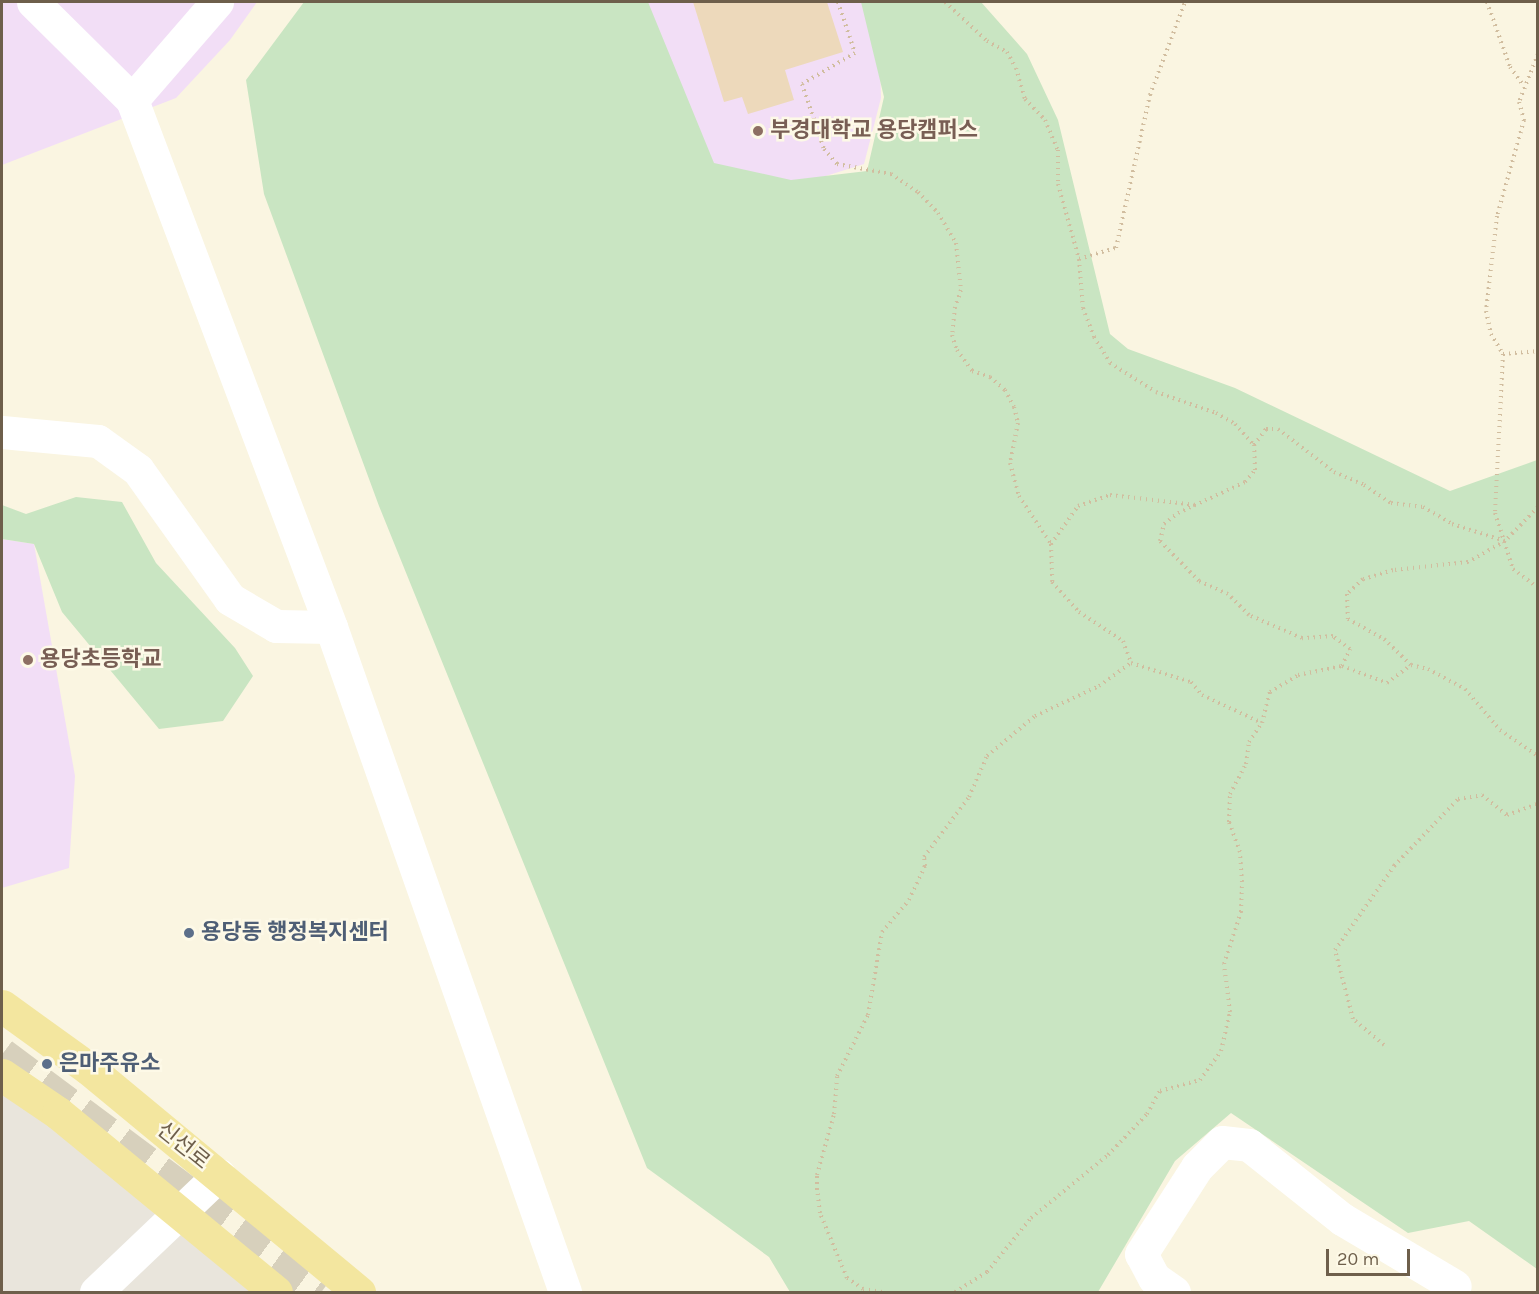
<!DOCTYPE html>
<html>
<head>
<meta charset="utf-8">
<style>
  body { margin:0 }
  #map { position:relative; width:1539px; height:1294px; overflow:hidden; background:#faf5e1; font-family:Karla,"Noto Sans KR",sans-serif }
  div>[style] { position:absolute }
  .industrial>* { inset:0; background:#e9e5dc }
  .education>* { inset:0; background:#f2def6 }
  .green>* { inset:0; background:#c9e5c2 }
  .building>* { inset:0; background:#edd9bb }
  .highway-tunnel>* { height:33px; margin-top:-16.5px; transform-origin:0; background:repeating-linear-gradient(90deg,#d7d0bc 0 33px,transparent 0 49px) }
  .path>* { height:4px; margin-top:-2px; transform-origin:0; background:repeating-linear-gradient(90deg,#d1bd9f 0 1.5px,transparent 0 6px) }
  .minor>* { height:33px; margin:-16.5px; padding:0 16.5px; transform-origin:16.5px; border-radius:16.5px; background:#fff }
  .major>* { height:33px; margin:-16.5px; padding:0 16.5px; transform-origin:16.5px; border-radius:16.5px; background:#f3e69f }
  .dots>* { width:16px; height:16px; translate:-50% -50%; box-sizing:border-box; border:3px solid #fdf9e7; border-radius:50% }
  span { translate:-50% -50%; white-space:nowrap; text-align:center; line-height:1.15; -webkit-text-stroke:5px #fdf9e7; paint-order:stroke }
  .education-label { font-size:22px; color:#785e54; font-weight:700 }
  .left { translate:0 -50%; text-align:left }
  .service-label { font-size:22px; color:#4e5e75; font-weight:700 }
  .street-label { font-size:22px; color:#6e5f4b }
  .frame { position:absolute; inset:0; border:3px solid #6e5f4b; pointer-events:none }
  .scale { position:absolute; left:1326px; top:1249px; width:84px; height:27px; box-sizing:border-box; border:3px solid #6e5f4b; border-top:0; padding-left:8px; font-size:18px; line-height:21px; white-space:nowrap; color:#6e5f4b; -webkit-text-stroke:4px #fdf9e7; paint-order:stroke }
</style>
</head>
<body>
<div id="map">
  <div class="industrial">
    <div style="clip-path:polygon(2px 1083px,264px 1292px,2px 1292px)"></div>
  </div>
  <div class="education">
    <div style="clip-path:polygon(2px 2px,257px 2px,230px 40px,176px 98px,2px 165px)"></div>
    <div style="clip-path:polygon(595px 2px,878px 2px,881px 98px,864px 164px,746px 201px,661px 177px)"></div>
    <div style="clip-path:polygon(2px 539px,34px 544px,75px 776px,69px 868px,2px 888px)"></div>
  </div>
  <div class="green">
    <div style="clip-path:polygon(304px 2px,648px 2px,714px 163px,791px 180px,867px 171px,884px 97px,861px 2px,981px 2px,1027px 54px,1058px 120px,1110px 334px,1128px 349px,1235px 388px,1450px 491px,1537px 460px,1537px 1269px,1469px 1221px,1408px 1233px,1231px 1113px,1175px 1161px,1098px 1292px,790px 1292px,769px 1257px,647px 1168px,379px 506px,264px 194px,246px 80px)"></div>
    <div style="clip-path:polygon(76px 497px,122px 502px,156px 563px,235px 648px,253px 676px,223px 721px,159px 729px,62px 612px,34px 544px,2px 539px,2px 505px,26px 514px)"></div>
  </div>
  <div class="building">
    <div style="clip-path:polygon(693px 2px,827px 2px,843px 52px,785px 70px,794px 100px,748px 114px,742px 97px,724px 102px)"></div>
  </div>
  <div class="highway-tunnel">
    <div style="left:2px;top:1054px;width:398px;rotate:36.7deg"></div>
  </div>
  <div class="path">
    <div style="left:838px;top:2px;width:54px;rotate:71.6deg"></div>
    <div style="left:855px;top:53px;width:61px;rotate:149.7deg"></div>
    <div style="left:802px;top:84px;width:69px;rotate:71.3deg"></div>
    <div style="left:824px;top:149px;width:20px;rotate:49deg"></div>
    <div style="left:837px;top:164px;width:55px;rotate:10.5deg"></div>
    <div style="left:891px;top:174px;width:32px;rotate:34deg"></div>
    <div style="left:918px;top:192px;width:29px;rotate:46deg"></div>
    <div style="left:938px;top:213px;width:35px;rotate:59deg"></div>
    <div style="left:956px;top:243px;width:47px;rotate:83.9deg"></div>
    <div style="left:961px;top:290px;width:18px;rotate:109deg"></div>
    <div style="left:955px;top:307px;width:28px;rotate:96deg"></div>
    <div style="left:952px;top:335px;width:16px;rotate:72deg"></div>
    <div style="left:957px;top:350px;width:26px;rotate:54deg"></div>
    <div style="left:972px;top:371px;width:19px;rotate:18deg"></div>
    <div style="left:990px;top:377px;width:20px;rotate:41deg"></div>
    <div style="left:1005px;top:390px;width:19px;rotate:62deg"></div>
    <div style="left:1014px;top:407px;width:16px;rotate:76deg"></div>
    <div style="left:1018px;top:423px;width:41px;rotate:101.3deg"></div>
    <div style="left:1010px;top:463px;width:34px;rotate:75deg"></div>
    <div style="left:1019px;top:496px;width:58px;rotate:56.3deg"></div>
    <div style="left:1051px;top:544px;width:38px;rotate:88deg"></div>
    <div style="left:1052px;top:582px;width:40px;rotate:48deg"></div>
    <div style="left:1079px;top:612px;width:53px;rotate:33.4deg"></div>
    <div style="left:1123px;top:641px;width:23px;rotate:70deg"></div>
    <div style="left:945px;top:2px;width:57px;rotate:42.9deg"></div>
    <div style="left:987px;top:41px;width:23px;rotate:29deg"></div>
    <div style="left:1007px;top:52px;width:18px;rotate:61deg"></div>
    <div style="left:1016px;top:68px;width:32px;rotate:74deg"></div>
    <div style="left:1025px;top:99px;width:29px;rotate:46deg"></div>
    <div style="left:1045px;top:120px;width:33px;rotate:67deg"></div>
    <div style="left:1058px;top:150px;width:34px;rotate:90deg"></div>
    <div style="left:1058px;top:184px;width:78px;rotate:74.4deg"></div>
    <div style="left:1079px;top:259px;width:49px;rotate:85.3deg"></div>
    <div style="left:1083px;top:308px;width:31px;rotate:69deg"></div>
    <div style="left:1094px;top:337px;width:31px;rotate:58deg"></div>
    <div style="left:1110px;top:363px;width:54px;rotate:32.2deg"></div>
    <div style="left:1156px;top:392px;width:64px;rotate:19.3deg"></div>
    <div style="left:1216px;top:413px;width:22px;rotate:30deg"></div>
    <div style="left:1235px;top:424px;width:28px;rotate:48deg"></div>
    <div style="left:1487px;top:2px;width:69px;rotate:70.5deg"></div>
    <div style="left:1510px;top:67px;width:22px;rotate:54deg"></div>
    <div style="left:1538px;top:54px;width:52px;rotate:111.6deg"></div>
    <div style="left:1519px;top:102px;width:19px;rotate:74deg"></div>
    <div style="left:1524px;top:120px;width:100px;rotate:105.7deg"></div>
    <div style="left:1497px;top:216px;width:96px;rotate:96.6deg"></div>
    <div style="left:1486px;top:311px;width:24px;rotate:78deg"></div>
    <div style="left:1491px;top:334px;width:23px;rotate:59deg"></div>
    <div style="left:1503px;top:354px;width:159px;rotate:92.9deg"></div>
    <div style="left:1495px;top:513px;width:59px;rotate:72.2deg"></div>
    <div style="left:1513px;top:569px;width:31px;rotate:37deg"></div>
    <div style="left:1079px;top:259px;width:39px;rotate:-17deg"></div>
    <div style="left:1116px;top:248px;width:157px;rotate:-77.5deg"></div>
    <div style="left:1150px;top:95px;width:99px;rotate:-69.4deg"></div>
    <div style="left:1503px;top:354px;width:35px;rotate:-5deg"></div>
    <div style="left:1538px;top:507px;width:47px;rotate:134.1deg"></div>
    <div style="left:1505px;top:541px;width:43px;rotate:150.4deg"></div>
    <div style="left:1468px;top:562px;width:75px;rotate:173.9deg"></div>
    <div style="left:1393px;top:570px;width:31px;rotate:163deg"></div>
    <div style="left:1363px;top:579px;width:22px;rotate:137deg"></div>
    <div style="left:1347px;top:594px;width:25px;rotate:88deg"></div>
    <div style="left:1348px;top:619px;width:41px;rotate:29.1deg"></div>
    <div style="left:1384px;top:639px;width:37px;rotate:44deg"></div>
    <div style="left:1411px;top:665px;width:17px;rotate:13deg"></div>
    <div style="left:1428px;top:669px;width:42px;rotate:28.4deg"></div>
    <div style="left:1465px;top:689px;width:54px;rotate:49.5deg"></div>
    <div style="left:1500px;top:730px;width:46px;rotate:34.4deg"></div>
    <div style="left:1051px;top:544px;width:47px;rotate:-54.6deg"></div>
    <div style="left:1078px;top:506px;width:34px;rotate:-19deg"></div>
    <div style="left:1110px;top:495px;width:87px;rotate:6.6deg"></div>
    <div style="left:1131px;top:663px;width:63px;rotate:17.6deg"></div>
    <div style="left:1191px;top:682px;width:17px;rotate:50deg"></div>
    <div style="left:1202px;top:695px;width:66px;rotate:25deg"></div>
    <div style="left:1342px;top:666px;width:19px;rotate:-65deg"></div>
    <div style="left:1350px;top:649px;width:21px;rotate:-143deg"></div>
    <div style="left:1333px;top:636px;width:31px;rotate:176deg"></div>
    <div style="left:1302px;top:638px;width:58px;rotate:-156.5deg"></div>
    <div style="left:1249px;top:615px;width:30px;rotate:-135deg"></div>
    <div style="left:1228px;top:594px;width:32px;rotate:-156deg"></div>
    <div style="left:1199px;top:581px;width:56px;rotate:-134.3deg"></div>
    <div style="left:1160px;top:541px;width:17px;rotate:-77deg"></div>
    <div style="left:1164px;top:524px;width:18px;rotate:-38deg"></div>
    <div style="left:1178px;top:513px;width:74px;rotate:-24.8deg"></div>
    <div style="left:1245px;top:482px;width:16px;rotate:-50deg"></div>
    <div style="left:1255px;top:470px;width:25px;rotate:-92deg"></div>
    <div style="left:1254px;top:445px;width:20px;rotate:-53deg"></div>
    <div style="left:1266px;top:429px;width:12px"></div>
    <div style="left:1278px;top:429px;width:71px;rotate:37.5deg"></div>
    <div style="left:1334px;top:472px;width:33px;rotate:23deg"></div>
    <div style="left:1364px;top:485px;width:32px;rotate:34deg"></div>
    <div style="left:1391px;top:503px;width:32px;rotate:7deg"></div>
    <div style="left:1423px;top:507px;width:34px;rotate:30deg"></div>
    <div style="left:1452px;top:524px;width:56px;rotate:17.8deg"></div>
    <div style="left:1384px;top:1045px;width:40px;rotate:-140deg"></div>
    <div style="left:1353px;top:1019px;width:71px;rotate:-104.6deg"></div>
    <div style="left:1335px;top:950px;width:103px;rotate:-54.9deg"></div>
    <div style="left:1394px;top:866px;width:93px;rotate:-46.3deg"></div>
    <div style="left:1458px;top:799px;width:24px;rotate:-9deg"></div>
    <div style="left:1482px;top:795px;width:32px;rotate:39deg"></div>
    <div style="left:1507px;top:815px;width:33px;rotate:-20deg"></div>
    <div style="left:882px;top:1292px;width:19px;rotate:-171deg"></div>
    <div style="left:863px;top:1289px;width:19px;rotate:-145deg"></div>
    <div style="left:847px;top:1278px;width:70px;rotate:-112.6deg"></div>
    <div style="left:820px;top:1213px;width:23px;rotate:-97deg"></div>
    <div style="left:817px;top:1190px;width:15px;rotate:-90deg"></div>
    <div style="left:817px;top:1175px;width:63px;rotate:-74.4deg"></div>
    <div style="left:834px;top:1114px;width:38px;rotate:-85deg"></div>
    <div style="left:837px;top:1076px;width:68px;rotate:-63.1deg"></div>
    <div style="left:868px;top:1015px;width:84px;rotate:-80.4deg"></div>
    <div style="left:882px;top:932px;width:42px;rotate:-49.8deg"></div>
    <div style="left:909px;top:900px;width:38px;rotate:-65deg"></div>
    <div style="left:925px;top:866px;width:9px;rotate:-96deg"></div>
    <div style="left:924px;top:857px;width:75px;rotate:-53.1deg"></div>
    <div style="left:969px;top:797px;width:45px;rotate:-66.3deg"></div>
    <div style="left:987px;top:756px;width:62px;rotate:-39.8deg"></div>
    <div style="left:1035px;top:716px;width:71px;rotate:-25.1deg"></div>
    <div style="left:1099px;top:686px;width:39px;rotate:-36deg"></div>
    <div style="left:955px;top:1292px;width:38px;rotate:-32deg"></div>
    <div style="left:987px;top:1272px;width:70px;rotate:-50.8deg"></div>
    <div style="left:1031px;top:1218px;width:99px;rotate:-39.3deg"></div>
    <div style="left:1108px;top:1155px;width:57px;rotate:-46.4deg"></div>
    <div style="left:1147px;top:1114px;width:26px;rotate:-61deg"></div>
    <div style="left:1160px;top:1091px;width:41px;rotate:-15.4deg"></div>
    <div style="left:1200px;top:1080px;width:36px;rotate:-54deg"></div>
    <div style="left:1221px;top:1051px;width:40px;rotate:-77deg"></div>
    <div style="left:1230px;top:1012px;width:48px;rotate:-97.1deg"></div>
    <div style="left:1224px;top:964px;width:55px;rotate:-71.9deg"></div>
    <div style="left:1241px;top:912px;width:30px;rotate:-88deg"></div>
    <div style="left:1242px;top:882px;width:30px;rotate:-94deg"></div>
    <div style="left:1240px;top:852px;width:32px;rotate:-110deg"></div>
    <div style="left:1229px;top:822px;width:28px;rotate:-88deg"></div>
    <div style="left:1230px;top:794px;width:34px;rotate:-62deg"></div>
    <div style="left:1246px;top:764px;width:22px;rotate:-82deg"></div>
    <div style="left:1249px;top:742px;width:23px;rotate:-56deg"></div>
    <div style="left:1262px;top:723px;width:32px;rotate:-76deg"></div>
    <div style="left:1270px;top:692px;width:33px;rotate:-31deg"></div>
    <div style="left:1298px;top:675px;width:45px;rotate:-11.6deg"></div>
    <div style="left:1342px;top:666px;width:48px;rotate:20.7deg"></div>
    <div style="left:1387px;top:683px;width:30px;rotate:-37deg"></div>
  </div>
  <div class="minor">
    <div style="left:33px;top:2px;width:139px;rotate:44.7deg"></div>
    <div style="left:132px;top:100px;width:563px;rotate:69.31deg"></div>
    <div style="left:331px;top:627px;width:705px;rotate:70.61deg"></div>
    <div style="left:132px;top:100px;width:130px;rotate:-49.1deg"></div>
    <div style="left:2px;top:432px;width:96px;rotate:5.4deg"></div>
    <div style="left:98px;top:441px;width:49px;rotate:35.9deg"></div>
    <div style="left:138px;top:470px;width:158px;rotate:54.5deg"></div>
    <div style="left:230px;top:599px;width:53px;rotate:30.4deg"></div>
    <div style="left:276px;top:626px;width:55px;rotate:1deg"></div>
    <div style="left:96px;top:1292px;width:170px;rotate:-43.6deg"></div>
    <div style="left:1174px;top:1292px;width:24px;rotate:-145deg"></div>
    <div style="left:1154px;top:1278px;width:27px;rotate:-118deg"></div>
    <div style="left:1141px;top:1254px;width:103px;rotate:-57.2deg"></div>
    <div style="left:1197px;top:1167px;width:35px;rotate:-45deg"></div>
    <div style="left:1222px;top:1142px;width:27px;rotate:6deg"></div>
    <div style="left:1249px;top:1145px;width:119px;rotate:38.5deg"></div>
    <div style="left:1342px;top:1219px;width:131px;rotate:30.7deg"></div>
  </div>
  <div class="major">
    <div style="left:2px;top:1006px;width:106px;rotate:35.8deg"></div>
    <div style="left:88px;top:1068px;width:352px;rotate:39.6deg"></div>
    <div style="left:2px;top:1075px;width:68px;rotate:34.2deg"></div>
    <div style="left:58px;top:1113px;width:282px;rotate:39.4deg"></div>
  </div>
  <div class="dots">
    <div style="left:758px;top:131px;background:#8d6e63"></div>
    <div style="left:28px;top:660px;background:#8d6e63"></div>
    <div style="left:189px;top:933px;background:#5c6f8a"></div>
    <div style="left:47px;top:1064px;background:#5c6f8a"></div>
  </div>
  <div class="education-label">
    <span class="left" style="left:770px;top:131px">부경대학교 용당캠퍼스</span>
    <span class="left" style="left:40px;top:660px">용당초등학교</span>
  </div>
  <div class="service-label">
    <span class="left" style="left:201px;top:933px">용당동 행정복지센터</span>
    <span class="left" style="left:59px;top:1064px">은마주유소</span>
  </div>
  <div class="street-label">
    <span style="left:183px;top:1146px;rotate:39deg">신선로</span>
  </div>
  <div class="frame"></div>
  <div class="scale">20 m</div>
</div>
</body>
</html>
